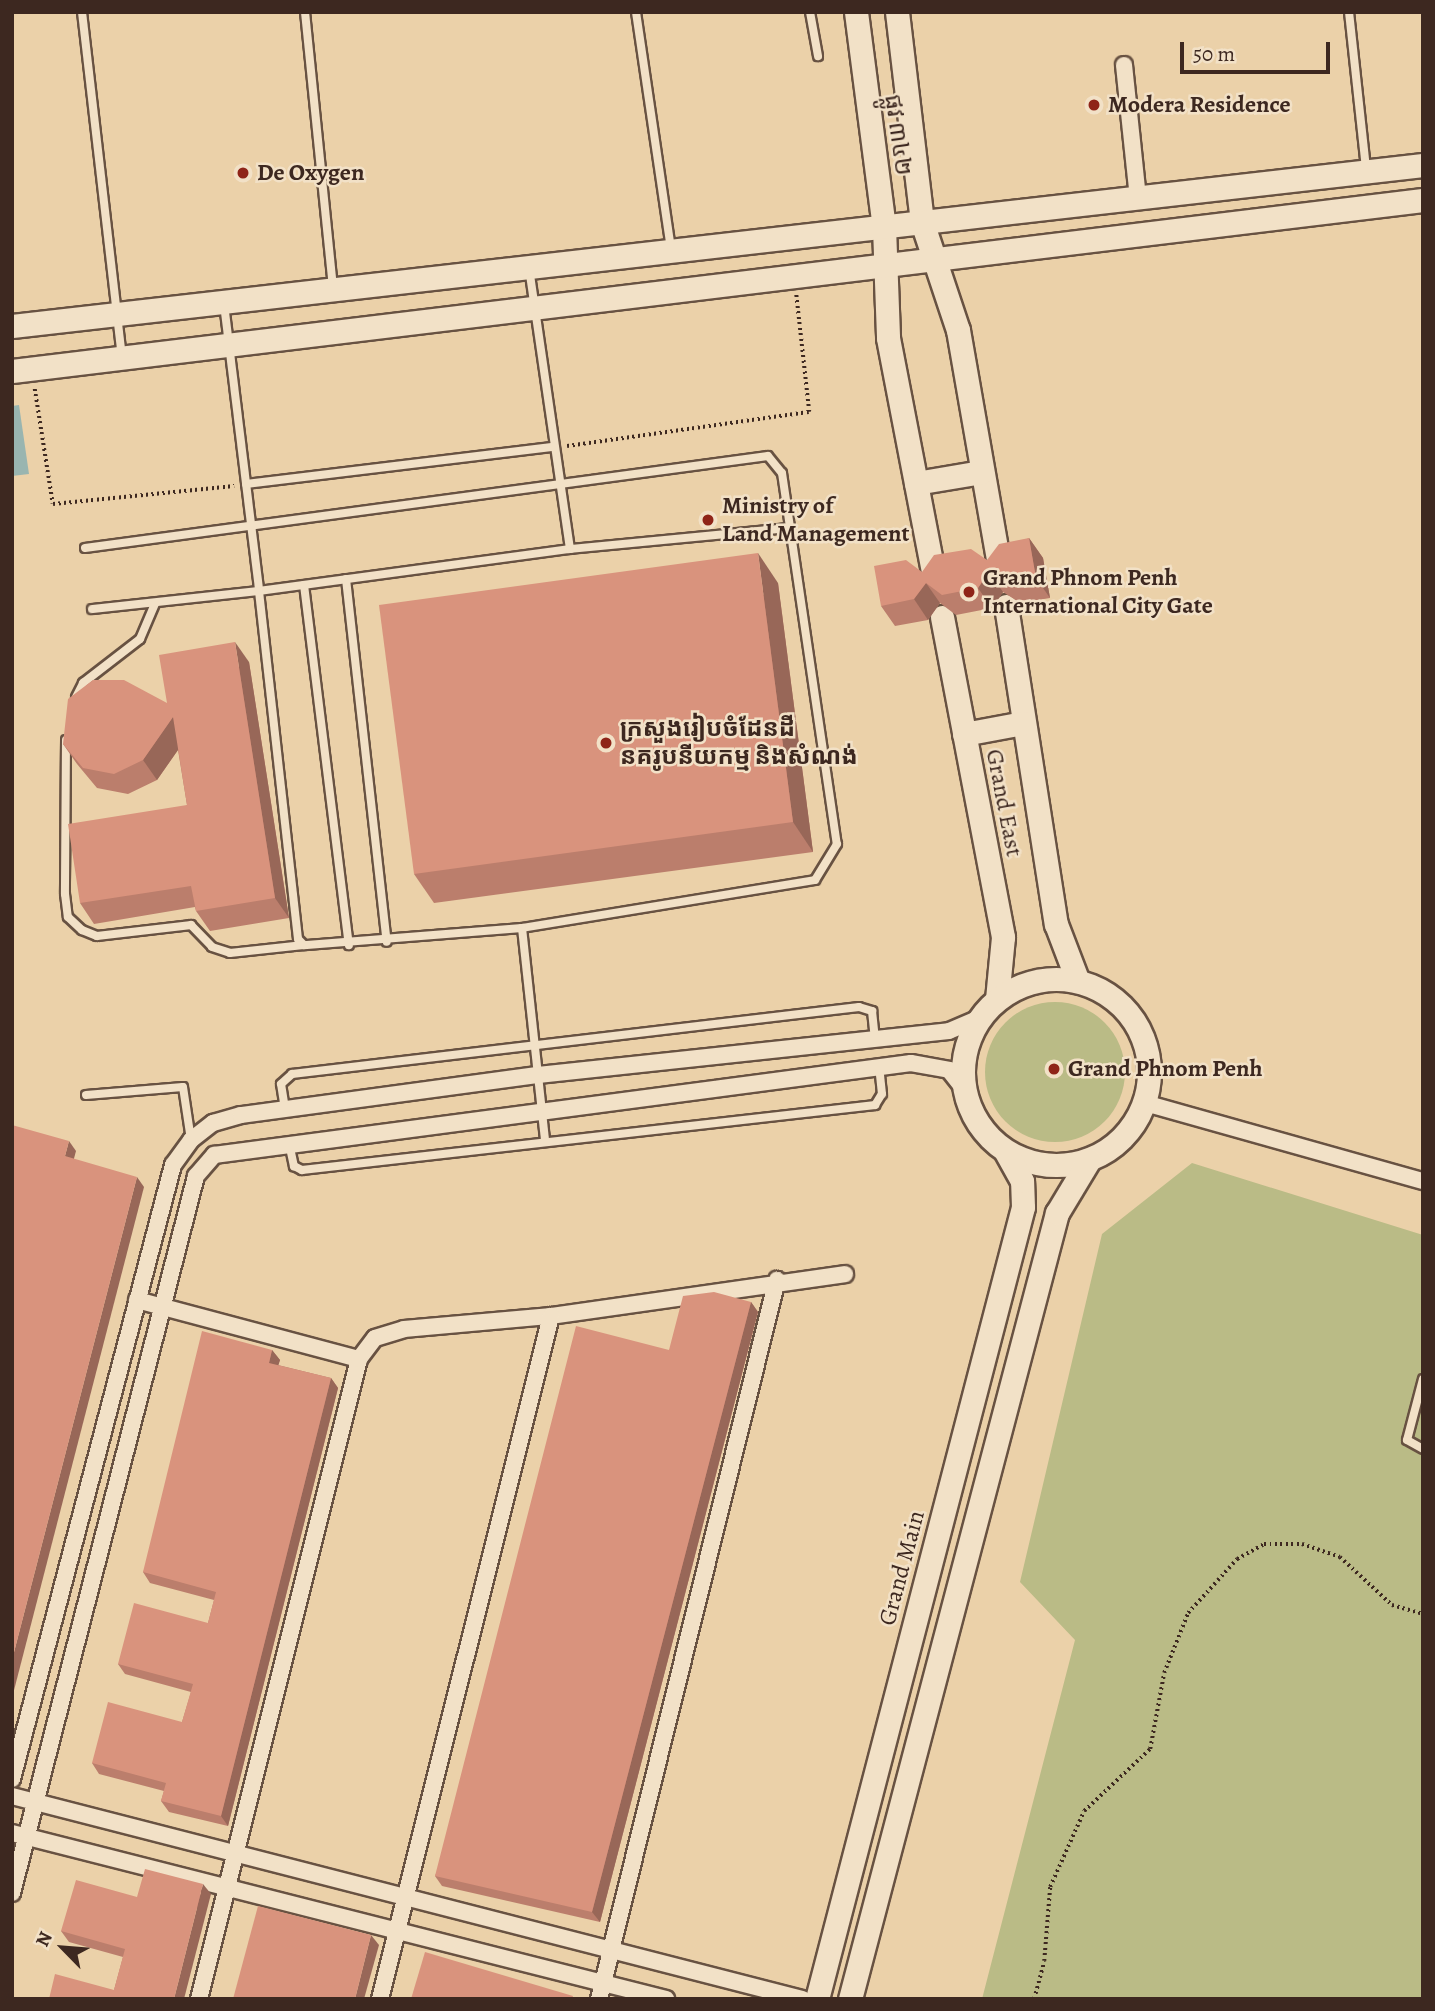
<!DOCTYPE html>
<html>
<head>
<meta charset="utf-8">
<style>
  body { margin:0 }
  #map { position:relative; width:1435px; height:2011px; overflow:hidden; background:#ebd1a9; font-family:Alegreya,"Noto Sans Khmer",serif }
  div>[style] { position:absolute }
  .green>* { inset:0; background:#babb86 }
  .round { border-radius:50% }
  .water>* { inset:0; background:#99b5b0 }
  .path>* { height:3.5px; margin-top:-1.75px; transform-origin:0; background:repeating-linear-gradient(90deg,#3d2820 0 2px,transparent 0 5.5px) }
  .roads { filter:drop-shadow(2px 0 #685242) drop-shadow(-2px 0 #685242) drop-shadow(0 2px #685242) drop-shadow(0 -2px #685242) }
  .lane>* { height:8px; margin:-4px; padding:0 4px; transform-origin:4px; border-radius:4px; background:#f2e1c7 }
  .street>* { height:16px; margin:-8px; padding:0 8px; transform-origin:8px; border-radius:8px; background:#f2e1c7 }
  .secondary>* { height:23px; margin:-11.5px; padding:0 11.5px; transform-origin:11.5px; border-radius:11.5px; background:#f2e1c7 }
  .secondary>.ring { margin:-11.5px; padding:0; box-sizing:content-box; background:none; border:23px solid #f2e1c7; border-radius:50% }
  .wall>* { inset:0; background:#bb7e6c }
  .shaded-wall>* { inset:0; background:#986758 }
  .building>* { inset:0; background:#d9937d }
  .dots>* { width:19px; height:19px; translate:-50% -50%; box-sizing:border-box; border:4px solid #f2e1c7; border-radius:50% }
  span { translate:-50% -50%; white-space:nowrap; text-align:center; line-height:1.15; -webkit-text-stroke:5px #f2e1c7; paint-order:stroke }
  .poi-label { font-size:24px; color:#3d2820; font-weight:700 }
  .left { translate:0 -50%; text-align:left }
  .street-label { font-size:24px; color:#3d2820 }
  .frame { position:absolute; inset:0; border:14px solid #3d2820; pointer-events:none }
  .north { position:absolute; left:28px; top:1913px; width:70px; height:70px; -webkit-text-stroke:5px #f2e1c7; paint-order:stroke; rotate:295deg; font-size:19px; font-weight:700; line-height:28px; text-align:center; color:#3d2820 }
  .north::after { content:''; display:block; margin:auto; width:24px; height:32px; background:#3d2820; clip-path:polygon(50% 0,100% 100%,50% 72%,0 100%) }
  .scale { position:absolute; left:1180px; top:42px; width:150px; height:32px; box-sizing:border-box; border:4px solid #3d2820; border-top:0; padding-left:9px; font-size:21px; line-height:24px; white-space:nowrap; color:#3d2820; -webkit-text-stroke:5px #f2e1c7; paint-order:stroke }
</style>
</head>
<body>
<div id="map">
  <div class="green">
    <div class="round" style="left:985px;top:1002px;width:140px;height:140px"></div>
    <div style="clip-path:polygon(1192px 1163px,1423px 1235px,1423px 1999px,982px 1999px,1075px 1640px,1020px 1582px,1102px 1234px)"></div>
  </div>
  <div class="water">
    <div style="clip-path:polygon(19px 405px,29px 474px,12px 476px,12px 406px)"></div>
  </div>
  <div class="path">
    <div style="left:35px;top:389px;width:116px;rotate:81.1deg"></div>
    <div style="left:53px;top:504px;width:182px;rotate:-5.7deg"></div>
    <div style="left:567px;top:446px;width:244px;rotate:-8deg"></div>
    <div style="left:809px;top:412px;width:118px;rotate:-96.3deg"></div>
    <div style="left:1034px;top:1999px;width:39px;rotate:-75deg"></div>
    <div style="left:1044px;top:1961px;width:74px;rotate:-85.4deg"></div>
    <div style="left:1050px;top:1887px;width:83px;rotate:-65.9deg"></div>
    <div style="left:1084px;top:1811px;width:91px;rotate:-43.2deg"></div>
    <div style="left:1150px;top:1749px;width:77px;rotate:-79.6deg"></div>
    <div style="left:1164px;top:1673px;width:65px;rotate:-68.2deg"></div>
    <div style="left:1188px;top:1613px;width:73px;rotate:-47.8deg"></div>
    <div style="left:1237px;top:1559px;width:31px;rotate:-29deg"></div>
    <div style="left:1264px;top:1544px;width:38px"></div>
    <div style="left:1302px;top:1544px;width:40px;rotate:18.9deg"></div>
    <div style="left:1340px;top:1557px;width:71px;rotate:42.7deg"></div>
    <div style="left:1392px;top:1605px;width:32px;rotate:16deg"></div>
  </div>
  <div class="roads">
    <div class="lane">
      <div style="left:82px;top:12px;width:347px;rotate:83.4deg"></div>
      <div style="left:305px;top:12px;width:277px;rotate:84.2deg"></div>
      <div style="left:636px;top:12px;width:240px;rotate:81.6deg"></div>
      <div style="left:810px;top:12px;width:45px;rotate:79.7deg"></div>
      <div style="left:1349px;top:12px;width:158px;rotate:83.8deg"></div>
      <div style="left:224px;top:304px;width:289px;rotate:83deg"></div>
      <div style="left:259px;top:591px;width:314px;rotate:-7.7deg"></div>
      <div style="left:570px;top:549px;width:284px;rotate:-98.3deg"></div>
      <div style="left:246px;top:484px;width:310px;rotate:-6.9deg"></div>
      <div style="left:85px;top:548px;width:689px;rotate:-7.67deg"></div>
      <div style="left:768px;top:456px;width:22px;rotate:51deg"></div>
      <div style="left:782px;top:473px;width:375px;rotate:81.6deg"></div>
      <div style="left:837px;top:844px;width:42px;rotate:121.4deg"></div>
      <div style="left:815px;top:880px;width:297px;rotate:170.7deg"></div>
      <div style="left:522px;top:928px;width:219px;rotate:175.5deg"></div>
      <div style="left:304px;top:945px;width:8px;rotate:-135deg"></div>
      <div style="left:298px;top:939px;width:350px;rotate:-96.4deg"></div>
      <div style="left:259px;top:591px;width:168px;rotate:173.8deg"></div>
      <div style="left:570px;top:549px;width:221px;rotate:-5.5deg"></div>
      <div style="left:346px;top:579px;width:365px;rotate:83.6deg"></div>
      <div style="left:304px;top:585px;width:363px;rotate:82.9deg"></div>
      <div style="left:76px;top:697px;width:16px;rotate:-63deg"></div>
      <div style="left:83px;top:683px;width:72px;rotate:-37.7deg"></div>
      <div style="left:140px;top:639px;width:39px;rotate:-67deg"></div>
      <div style="left:66px;top:740px;width:154px;rotate:90.4deg"></div>
      <div style="left:65px;top:894px;width:23px;rotate:83deg"></div>
      <div style="left:68px;top:917px;width:19px;rotate:43deg"></div>
      <div style="left:82px;top:930px;width:16px;rotate:22deg"></div>
      <div style="left:97px;top:936px;width:95px;rotate:-6.7deg"></div>
      <div style="left:191px;top:925px;width:30px;rotate:46deg"></div>
      <div style="left:212px;top:947px;width:19px;rotate:18deg"></div>
      <div style="left:230px;top:953px;width:74px;rotate:-6.2deg"></div>
      <div style="left:522px;top:928px;width:212px;rotate:83.8deg"></div>
      <div style="left:86px;top:1095px;width:97px;rotate:-4.7deg"></div>
      <div style="left:183px;top:1087px;width:54px;rotate:81.4deg"></div>
      <div style="left:285px;top:1109px;width:25px;rotate:-99deg"></div>
      <div style="left:281px;top:1084px;width:15px;rotate:-42deg"></div>
      <div style="left:292px;top:1074px;width:571px;rotate:-6.74deg"></div>
      <div style="left:859px;top:1007px;width:14px;rotate:17deg"></div>
      <div style="left:872px;top:1011px;width:27px;rotate:84deg"></div>
      <div style="left:289px;top:1143px;width:24px;rotate:78deg"></div>
      <div style="left:294px;top:1166px;width:9px;rotate:27deg"></div>
      <div style="left:302px;top:1170px;width:577px;rotate:-6.47deg"></div>
      <div style="left:875px;top:1105px;width:13px;rotate:-58deg"></div>
      <div style="left:882px;top:1094px;width:27px;rotate:-96deg"></div>
      <div style="left:1423px;top:1379px;width:63px;rotate:104.7deg"></div>
      <div style="left:1407px;top:1440px;width:18px;rotate:29deg"></div>
    </div>
    <div class="street">
      <div style="left:1124px;top:65px;width:135px;rotate:84deg"></div>
      <div style="left:1145px;top:1103px;width:289px;rotate:15.7deg"></div>
      <div style="left:137px;top:1300px;width:230px;rotate:14.9deg"></div>
      <div style="left:12px;top:1779px;width:635px;rotate:-75.31deg"></div>
      <div style="left:173px;top:1165px;width:31px;rotate:-54deg"></div>
      <div style="left:191px;top:1140px;width:28px;rotate:-38deg"></div>
      <div style="left:213px;top:1123px;width:29px;rotate:-16deg"></div>
      <div style="left:241px;top:1115px;width:300px;rotate:-7.7deg"></div>
      <div style="left:538px;top:1075px;width:413px;rotate:-6.1deg"></div>
      <div style="left:949px;top:1031px;width:33px;rotate:-23deg"></div>
      <div style="left:12px;top:1796px;width:816px;rotate:14.41deg"></div>
      <div style="left:12px;top:1833px;width:675px;rotate:14.24deg"></div>
      <div style="left:12px;top:1893px;width:740px;rotate:-75.61deg"></div>
      <div style="left:196px;top:1176px;width:28px;rotate:-49deg"></div>
      <div style="left:214px;top:1155px;width:703px;rotate:-7.52deg"></div>
      <div style="left:911px;top:1063px;width:39px;rotate:10deg"></div>
      <div style="left:949px;top:1070px;width:24px;rotate:52deg"></div>
      <div style="left:199px;top:1999px;width:660px;rotate:-75.96deg"></div>
      <div style="left:359px;top:1359px;width:26px;rotate:-53deg"></div>
      <div style="left:375px;top:1338px;width:30px;rotate:-17deg"></div>
      <div style="left:404px;top:1329px;width:148px;rotate:-5.1deg"></div>
      <div style="left:551px;top:1316px;width:297px;rotate:-8.1deg"></div>
      <div style="left:380px;top:1999px;width:704px;rotate:-75.94deg"></div>
      <div style="left:599px;top:1999px;width:741px;rotate:-76.1deg"></div>
    </div>
    <div class="secondary">
      <div style="left:856px;top:12px;width:217px;rotate:82.6deg"></div>
      <div style="left:884px;top:227px;width:111px;rotate:87.9deg"></div>
      <div style="left:888px;top:338px;width:244px;rotate:79.1deg"></div>
      <div style="left:897px;top:12px;width:211px;rotate:83.2deg"></div>
      <div style="left:922px;top:222px;width:114px;rotate:71.6deg"></div>
      <div style="left:958px;top:330px;width:240px;rotate:80.1deg"></div>
      <div style="left:12px;top:326px;width:1420px;rotate:-6.51deg"></div>
      <div style="left:12px;top:371px;width:1421px;rotate:-6.91deg"></div>
      <div style="left:916px;top:483px;width:67px;rotate:-9.5deg"></div>
      <div style="left:1006px;top:606px;width:322px;rotate:81.1deg"></div>
      <div style="left:1056px;top:924px;width:59px;rotate:69.1deg"></div>
      <div style="left:942px;top:617px;width:326px;rotate:79.2deg"></div>
      <div style="left:1003px;top:937px;width:62px;rotate:95.5deg"></div>
      <div style="left:964px;top:734px;width:60px;rotate:-10.6deg"></div>
      <div class="ring" style="left:963px;top:979px;width:163px;height:163px"></div>
      <div style="left:817px;top:1999px;width:818px;rotate:-75.42deg"></div>
      <div style="left:1023px;top:1207px;width:26px;rotate:-92deg"></div>
      <div style="left:1022px;top:1181px;width:33px;rotate:-119deg"></div>
      <div style="left:850px;top:1999px;width:813px;rotate:-75.25deg"></div>
      <div style="left:1057px;top:1213px;width:62px;rotate:-58.9deg"></div>
    </div>
  </div>
  <div class="wall">
    <div style="clip-path:polygon(1029px 538px,1043px 558px,1050px 598px,1020px 603px,1003px 592px,992px 608px,956px 615px,940px 603px,928px 620px,895px 626px,881px 606px,922px 572px,987px 560px)"></div>
    <div style="clip-path:polygon(778px 583px,813px 852px,434px 903px,414px 874px)"></div>
    <div style="clip-path:polygon(249px 662px,289px 918px,210px 931px,196px 911px,195px 907px,94px 924px,80px 903px,187px 805px,178px 750px,157px 780px,128px 794px,97px 788px,77px 764px,63px 744px,167px 703px)"></div>
    <div style="clip-path:polygon(751px 1302px,758px 1312px,600px 1922px,442px 1886px,435px 1876px,669px 1350px)"></div>
    <div style="clip-path:polygon(272px 1350px,280px 1360px,278px 1365px,331px 1378px,338px 1388px,228px 1826px,169px 1812px,161px 1801px,164px 1791px,99px 1774px,92px 1763px,182px 1722px,191px 1692px,125px 1674px,118px 1664px,208px 1623px,214px 1600px,150px 1583px,143px 1572px)"></div>
    <div style="clip-path:polygon(211px 1894px,114px 1990px,123px 1957px,69px 1942px,61px 1931px,137px 1897px)"></div>
  </div>
  <div class="shaded-wall">
    <div style="clip-path:polygon(1029px 538px,1043px 558px,1050px 598px,1036px 578px)"></div>
    <div style="clip-path:polygon(758px 553px,778px 583px,813px 852px,793px 822px)"></div>
    <div style="clip-path:polygon(989px 572px,1003px 592px,992px 608px,978px 588px)"></div>
    <div style="clip-path:polygon(926px 583px,940px 603px,928px 620px,914px 599px)"></div>
    <div style="clip-path:polygon(235px 642px,249px 662px,289px 918px,275px 898px)"></div>
    <div style="clip-path:polygon(173px 717px,187px 737px,157px 780px,143px 760px)"></div>
    <div style="clip-path:polygon(69px 1141px,76px 1151px,72px 1166px,65px 1156px)"></div>
    <div style="clip-path:polygon(137px 1177px,144px 1187px,12px 1698px,12px 1660px)"></div>
    <div style="clip-path:polygon(751px 1302px,758px 1312px,600px 1922px,592px 1912px)"></div>
    <div style="clip-path:polygon(272px 1350px,280px 1360px,276px 1373px,269px 1363px)"></div>
    <div style="clip-path:polygon(331px 1378px,338px 1388px,228px 1826px,221px 1816px)"></div>
    <div style="clip-path:polygon(203px 1884px,211px 1894px,184px 1999px,174px 1999px)"></div>
    <div style="clip-path:polygon(371px 1935px,379px 1945px,364px 1999px,355px 1999px)"></div>
  </div>
  <div class="building">
    <div style="clip-path:polygon(1029px 538px,1036px 578px,1006px 583px,989px 572px,978px 588px,942px 595px,926px 583px,914px 599px,881px 606px,874px 566px,906px 560px,922px 572px,934px 555px,971px 549px,987px 560px,999px 544px)"></div>
    <div style="clip-path:polygon(758px 553px,793px 822px,414px 874px,379px 605px)"></div>
    <div style="clip-path:polygon(235px 642px,275px 898px,196px 911px,191px 886px,80px 903px,68px 824px,187px 805px,173px 717px,143px 760px,114px 774px,83px 768px,63px 744px,68px 699px,93px 680px,124px 680px,167px 703px,159px 655px)"></div>
    <div style="clip-path:polygon(12px 1125px,69px 1141px,65px 1156px,137px 1177px,12px 1660px)"></div>
    <div style="clip-path:polygon(714px 1292px,751px 1302px,592px 1912px,435px 1876px,576px 1326px,669px 1350px,683px 1296px)"></div>
    <div style="clip-path:polygon(202px 1331px,272px 1350px,269px 1363px,331px 1378px,221px 1816px,161px 1801px,166px 1783px,92px 1763px,108px 1702px,182px 1722px,193px 1684px,118px 1664px,134px 1603px,208px 1623px,216px 1592px,143px 1572px)"></div>
    <div style="clip-path:polygon(145px 1869px,203px 1884px,174px 1999px,49px 1999px,55px 1974px,114px 1990px,125px 1949px,61px 1931px,76px 1880px,137px 1897px)"></div>
    <div style="clip-path:polygon(258px 1906px,371px 1935px,355px 1999px,233px 1999px)"></div>
    <div style="clip-path:polygon(425px 1952px,573px 1996px,572px 1999px,411px 1999px)"></div>
  </div>
  <div class="dots">
    <div style="left:1094px;top:105px;background:#8f2418"></div>
    <div style="left:243px;top:173px;background:#8f2418"></div>
    <div style="left:708px;top:520px;background:#8f2418"></div>
    <div style="left:969px;top:592px;background:#8f2418"></div>
    <div style="left:606px;top:743px;background:#8f2418"></div>
    <div style="left:1054px;top:1069px;background:#8f2418"></div>
  </div>
  <div class="poi-label">
    <span class="left" style="left:1108px;top:105px">Modera Residence</span>
    <span class="left" style="left:257px;top:173px">De Oxygen</span>
    <span class="left" style="left:722px;top:520px">Ministry of<br>Land Management</span>
    <span class="left" style="left:983px;top:592px">Grand Phnom Penh<br>International City Gate</span>
    <span class="left" style="left:620px;top:743px">ក្រសួងរៀបចំដែនដី<br>នគរូបនីយកម្ម និងសំណង់</span>
    <span class="left" style="left:1068px;top:1069px">Grand Phnom Penh</span>
  </div>
  <div class="street-label">
    <span style="left:898px;top:135px;rotate:82deg">ផ្លូវ ៣៤២</span>
    <span style="left:1004px;top:803px;rotate:79deg">Grand East</span>
    <span style="left:902px;top:1568px;rotate:-75deg">Grand Main</span>
  </div>
  <div class="frame"></div>
  <div class="north">N</div>
  <div class="scale">50 m</div>
</div>
</body>
</html>
